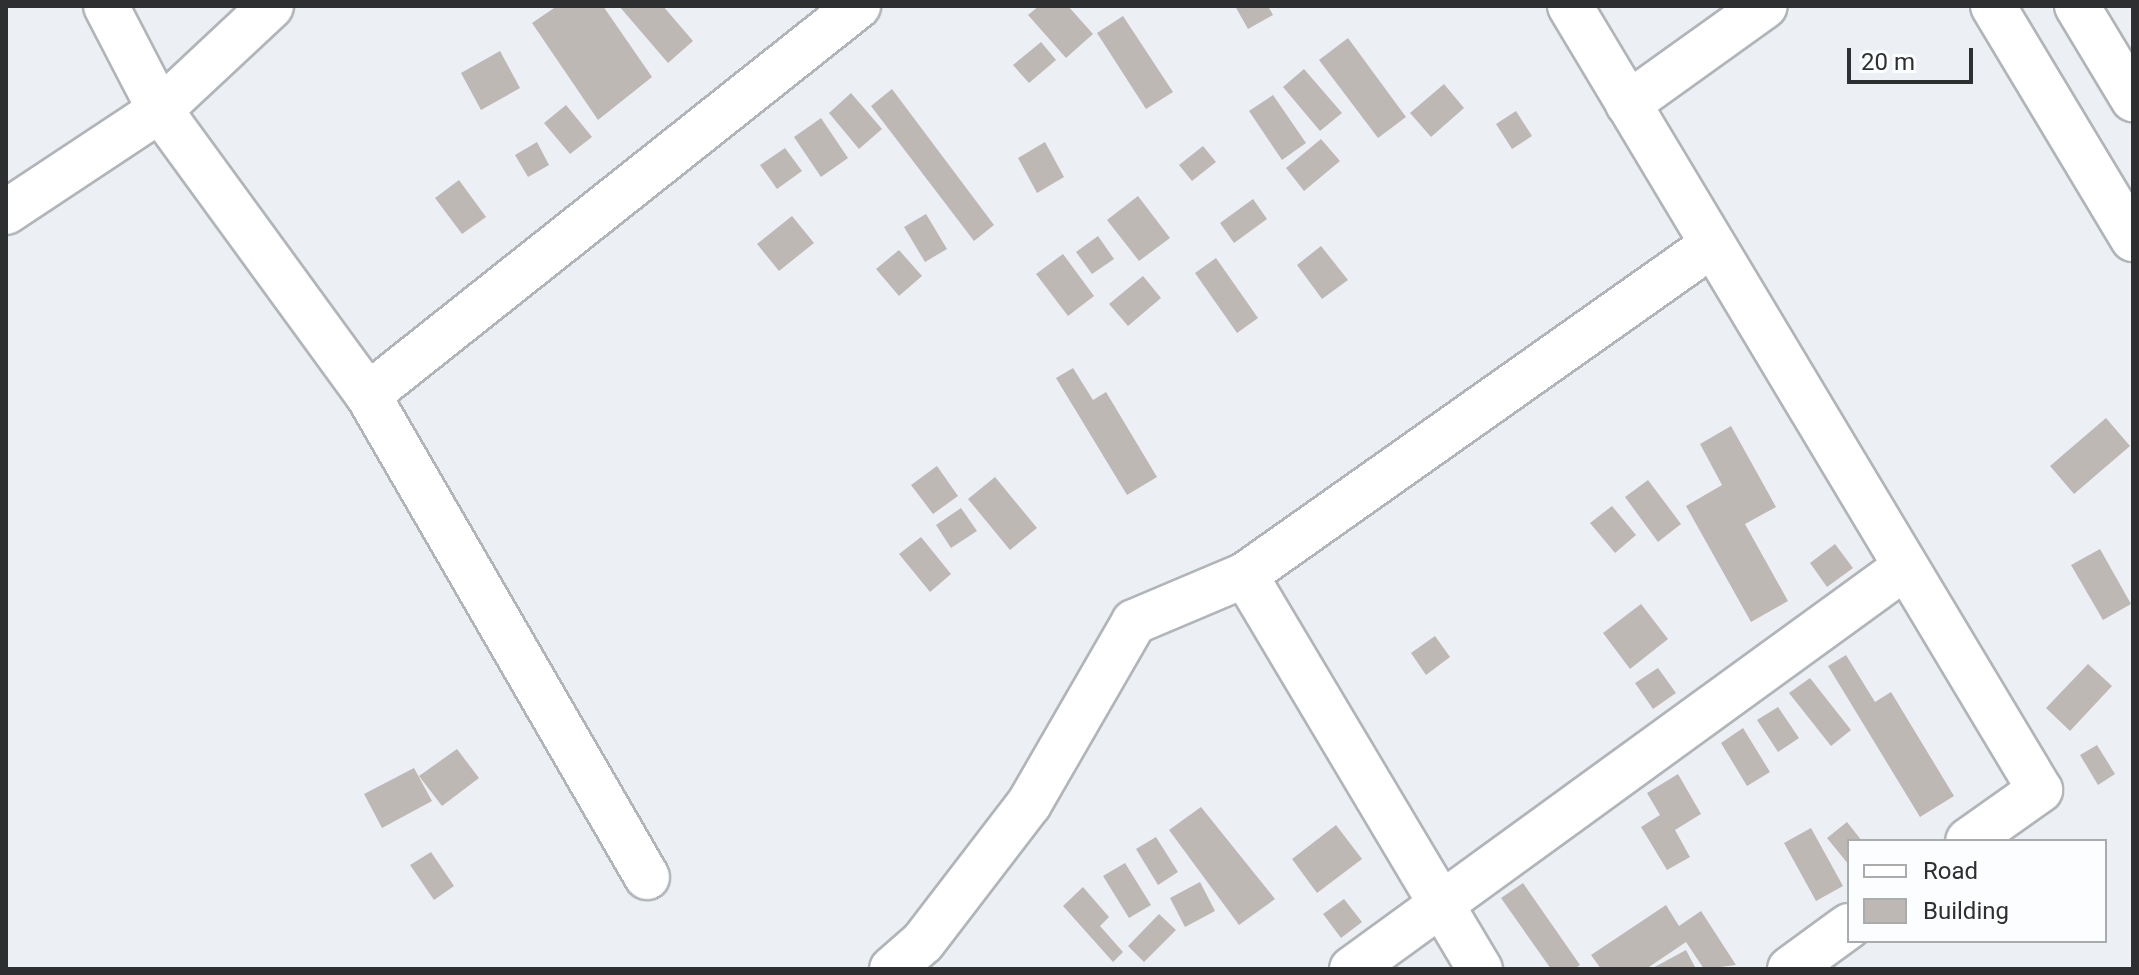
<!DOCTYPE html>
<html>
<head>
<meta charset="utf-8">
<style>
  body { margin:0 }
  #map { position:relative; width:2139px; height:975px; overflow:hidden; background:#ecf0f4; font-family:Roboto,sans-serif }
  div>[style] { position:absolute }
  .building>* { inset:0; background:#bdb8b4 }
  .roads { filter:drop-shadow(2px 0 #b1b5b9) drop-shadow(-2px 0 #b1b5b9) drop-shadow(0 2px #b1b5b9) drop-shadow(0 -2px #b1b5b9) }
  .minor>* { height:44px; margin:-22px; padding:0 22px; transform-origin:22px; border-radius:22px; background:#fff }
  .tertiary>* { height:44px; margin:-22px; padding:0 22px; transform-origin:22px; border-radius:22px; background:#fff }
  span { translate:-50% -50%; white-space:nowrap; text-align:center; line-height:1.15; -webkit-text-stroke:6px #fbfdff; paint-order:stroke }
  .frame { position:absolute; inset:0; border:8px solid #2d2f31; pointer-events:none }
  .legend { position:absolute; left:1847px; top:839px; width:260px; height:104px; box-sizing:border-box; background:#fbfdff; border:2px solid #a9abad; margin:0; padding:10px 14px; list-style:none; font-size:24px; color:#2d2f31 }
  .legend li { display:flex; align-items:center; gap:16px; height:40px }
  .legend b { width:40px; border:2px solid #a9abad }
  .scale { position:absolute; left:1847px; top:48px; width:126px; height:36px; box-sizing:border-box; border:4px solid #2d2f31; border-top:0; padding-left:10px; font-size:24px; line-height:28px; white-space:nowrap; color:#2d2f31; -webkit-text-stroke:6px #fbfdff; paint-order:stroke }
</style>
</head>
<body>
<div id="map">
  <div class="building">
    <div style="clip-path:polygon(557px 6px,603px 6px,652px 77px,598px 120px,532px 23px)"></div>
    <div style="clip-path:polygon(619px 6px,663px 6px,693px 41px,668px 63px)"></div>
    <div style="clip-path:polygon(1039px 6px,1068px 6px,1093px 34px,1066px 58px,1028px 15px)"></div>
    <div style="clip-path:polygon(1235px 6px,1268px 6px,1273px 15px,1248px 29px)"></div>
    <div style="clip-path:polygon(1123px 16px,1173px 92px,1146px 109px,1097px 33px)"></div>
    <div style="clip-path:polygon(1348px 38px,1406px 117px,1378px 138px,1319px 60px)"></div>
    <div style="clip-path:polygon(1041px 42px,1056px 60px,1029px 83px,1013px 65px)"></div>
    <div style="clip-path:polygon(500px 51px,520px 88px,481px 110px,461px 73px)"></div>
    <div style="clip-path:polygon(1304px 69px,1342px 113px,1320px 131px,1283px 87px)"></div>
    <div style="clip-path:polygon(1444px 84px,1464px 108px,1431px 137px,1410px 113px)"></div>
    <div style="clip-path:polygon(892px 89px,994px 225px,974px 241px,871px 106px)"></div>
    <div style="clip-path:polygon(851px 93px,882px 129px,859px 149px,829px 113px)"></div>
    <div style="clip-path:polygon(1273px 95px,1306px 143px,1282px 160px,1249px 111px)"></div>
    <div style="clip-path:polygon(566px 105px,592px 137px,570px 154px,544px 123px)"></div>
    <div style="clip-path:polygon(1516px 111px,1532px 136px,1512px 149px,1496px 124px)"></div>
    <div style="clip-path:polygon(821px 118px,848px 158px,821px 177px,794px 137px)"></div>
    <div style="clip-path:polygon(1321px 139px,1340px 161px,1304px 191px,1286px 168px)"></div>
    <div style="clip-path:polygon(537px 142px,549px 165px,528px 177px,515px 155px)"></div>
    <div style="clip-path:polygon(1045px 142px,1064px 177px,1037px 193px,1018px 158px)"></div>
    <div style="clip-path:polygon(1203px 146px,1216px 162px,1192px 181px,1179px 165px)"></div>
    <div style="clip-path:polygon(785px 148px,802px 171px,777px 189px,760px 165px)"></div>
    <div style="clip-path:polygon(459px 180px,486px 217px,462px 234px,435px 198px)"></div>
    <div style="clip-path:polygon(1138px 196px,1170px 238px,1139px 261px,1107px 220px)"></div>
    <div style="clip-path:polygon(1253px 199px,1267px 219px,1234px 243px,1220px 223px)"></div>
    <div style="clip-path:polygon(926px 214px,947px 249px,925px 262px,904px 227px)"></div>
    <div style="clip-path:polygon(792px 216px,814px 243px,779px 271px,757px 244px)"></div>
    <div style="clip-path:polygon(1098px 236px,1114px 259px,1092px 274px,1076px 252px)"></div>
    <div style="clip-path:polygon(1321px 246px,1348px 280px,1322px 299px,1297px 265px)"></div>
    <div style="clip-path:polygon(899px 250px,922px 276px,899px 296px,876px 269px)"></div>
    <div style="clip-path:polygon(1063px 254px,1094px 296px,1068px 316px,1036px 274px)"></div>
    <div style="clip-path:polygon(1216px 258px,1258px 318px,1237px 333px,1195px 273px)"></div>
    <div style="clip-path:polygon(1143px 276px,1161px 298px,1128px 326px,1109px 304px)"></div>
    <div style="clip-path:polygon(1073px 368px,1093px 400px,1106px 392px,1157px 477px,1127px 495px,1056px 378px)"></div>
    <div style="clip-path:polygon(2106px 418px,2130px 446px,2074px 494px,2050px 466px)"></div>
    <div style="clip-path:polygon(1731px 426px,1776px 507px,1745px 524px,1788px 601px,1751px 622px,1686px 506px,1722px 485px,1700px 444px)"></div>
    <div style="clip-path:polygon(937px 466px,958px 496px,933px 514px,911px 485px)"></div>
    <div style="clip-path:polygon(995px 477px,1037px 528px,1010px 550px,968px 499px)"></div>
    <div style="clip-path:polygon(1648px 480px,1681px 524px,1658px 542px,1625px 497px)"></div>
    <div style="clip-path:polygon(1612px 506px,1636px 535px,1615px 553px,1590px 523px)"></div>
    <div style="clip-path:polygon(961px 508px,977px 531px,951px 548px,936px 525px)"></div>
    <div style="clip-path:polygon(921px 537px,951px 574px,930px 592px,899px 554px)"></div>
    <div style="clip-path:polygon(1835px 544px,1853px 568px,1827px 587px,1810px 563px)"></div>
    <div style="clip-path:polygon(2100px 549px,2131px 604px,2103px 620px,2071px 565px)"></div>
    <div style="clip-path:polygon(1641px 604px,1668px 639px,1630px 669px,1603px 633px)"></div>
    <div style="clip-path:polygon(1435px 636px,1450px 657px,1426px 675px,1411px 653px)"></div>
    <div style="clip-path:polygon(1846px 655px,1875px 702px,1891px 692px,1954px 796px,1920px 817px,1828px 666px)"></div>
    <div style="clip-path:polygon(2088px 664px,2112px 686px,2070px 731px,2046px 708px)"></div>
    <div style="clip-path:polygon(1658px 668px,1676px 693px,1653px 709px,1635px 683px)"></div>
    <div style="clip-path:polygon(1810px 678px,1851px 730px,1831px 746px,1789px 693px)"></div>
    <div style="clip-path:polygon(1778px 707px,1799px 738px,1778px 752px,1757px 720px)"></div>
    <div style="clip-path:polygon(1743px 728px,1770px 772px,1747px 786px,1721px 743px)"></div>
    <div style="clip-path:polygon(2097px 745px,2115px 774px,2098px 785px,2080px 755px)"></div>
    <div style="clip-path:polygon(457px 749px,479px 778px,442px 806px,419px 776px)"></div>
    <div style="clip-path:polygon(414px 768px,432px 801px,382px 828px,364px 794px)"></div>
    <div style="clip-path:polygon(1678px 774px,1701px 814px,1675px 830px,1690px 857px,1667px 870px,1641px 827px,1660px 815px,1647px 793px)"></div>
    <div style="clip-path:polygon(1201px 807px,1275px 899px,1239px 925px,1169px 830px)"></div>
    <div style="clip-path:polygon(1847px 822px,1862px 841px,1849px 841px,1849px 865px,1827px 838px)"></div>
    <div style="clip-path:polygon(1336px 825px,1362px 859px,1317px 893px,1292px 859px)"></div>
    <div style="clip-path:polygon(1811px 828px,1843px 886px,1816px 901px,1784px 843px)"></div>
    <div style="clip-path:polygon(1156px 837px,1178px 872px,1158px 885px,1136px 849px)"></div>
    <div style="clip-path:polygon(431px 852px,454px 886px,434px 900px,410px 865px)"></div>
    <div style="clip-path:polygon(1125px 863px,1151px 905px,1129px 918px,1103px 876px)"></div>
    <div style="clip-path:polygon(1200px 882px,1215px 911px,1185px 927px,1170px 898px)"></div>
    <div style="clip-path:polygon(1523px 883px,1580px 965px,1574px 969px,1551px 969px,1501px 898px)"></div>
    <div style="clip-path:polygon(1083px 887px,1109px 917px,1100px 926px,1123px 952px,1113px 962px,1063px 906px)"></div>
    <div style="clip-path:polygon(1344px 899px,1362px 922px,1341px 938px,1323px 914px)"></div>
    <div style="clip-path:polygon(1666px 905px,1679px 926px,1701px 911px,1736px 965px,1704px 969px,1686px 942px,1646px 969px,1601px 969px,1591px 955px)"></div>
    <div style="clip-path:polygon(1159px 914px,1176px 930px,1144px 962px,1128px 946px)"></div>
    <div style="clip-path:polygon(1686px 950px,1696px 969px,1651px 969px)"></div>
  </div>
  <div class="roads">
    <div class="minor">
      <div style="left:106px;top:6px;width:117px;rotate:62.6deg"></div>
      <div style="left:160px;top:110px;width:353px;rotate:53.9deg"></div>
      <div style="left:368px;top:395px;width:557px;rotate:59.94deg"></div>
      <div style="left:1570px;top:6px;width:914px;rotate:59.06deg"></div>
      <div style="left:2040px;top:790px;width:88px;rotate:144.7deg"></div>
      <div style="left:1628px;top:104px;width:168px;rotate:-35.6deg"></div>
      <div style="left:368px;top:395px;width:626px;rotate:-38.45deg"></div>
      <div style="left:1245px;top:575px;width:459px;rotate:59.2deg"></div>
      <div style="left:892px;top:969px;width:41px;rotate:-41.1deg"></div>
      <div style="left:923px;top:942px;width:174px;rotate:-52.5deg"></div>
      <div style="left:1029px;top:804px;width:210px;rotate:-60deg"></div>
      <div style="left:1134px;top:622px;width:121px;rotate:-22.9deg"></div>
      <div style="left:1245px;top:575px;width:572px;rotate:-35.25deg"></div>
      <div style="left:1352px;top:969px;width:682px;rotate:-36deg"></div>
      <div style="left:1790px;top:969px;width:73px;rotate:-36.1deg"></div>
    </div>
    <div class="tertiary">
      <div style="left:1993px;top:6px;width:272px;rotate:59deg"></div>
      <div style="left:2077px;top:6px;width:109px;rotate:58.9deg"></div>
      <div style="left:6px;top:212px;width:185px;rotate:-33.5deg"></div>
      <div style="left:160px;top:110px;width:152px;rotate:-43.1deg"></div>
    </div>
  </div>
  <div class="frame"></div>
  <ul class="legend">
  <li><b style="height:10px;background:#fff"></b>Road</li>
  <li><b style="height:22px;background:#bdb8b4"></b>Building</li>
  </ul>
  <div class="scale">20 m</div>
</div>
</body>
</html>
